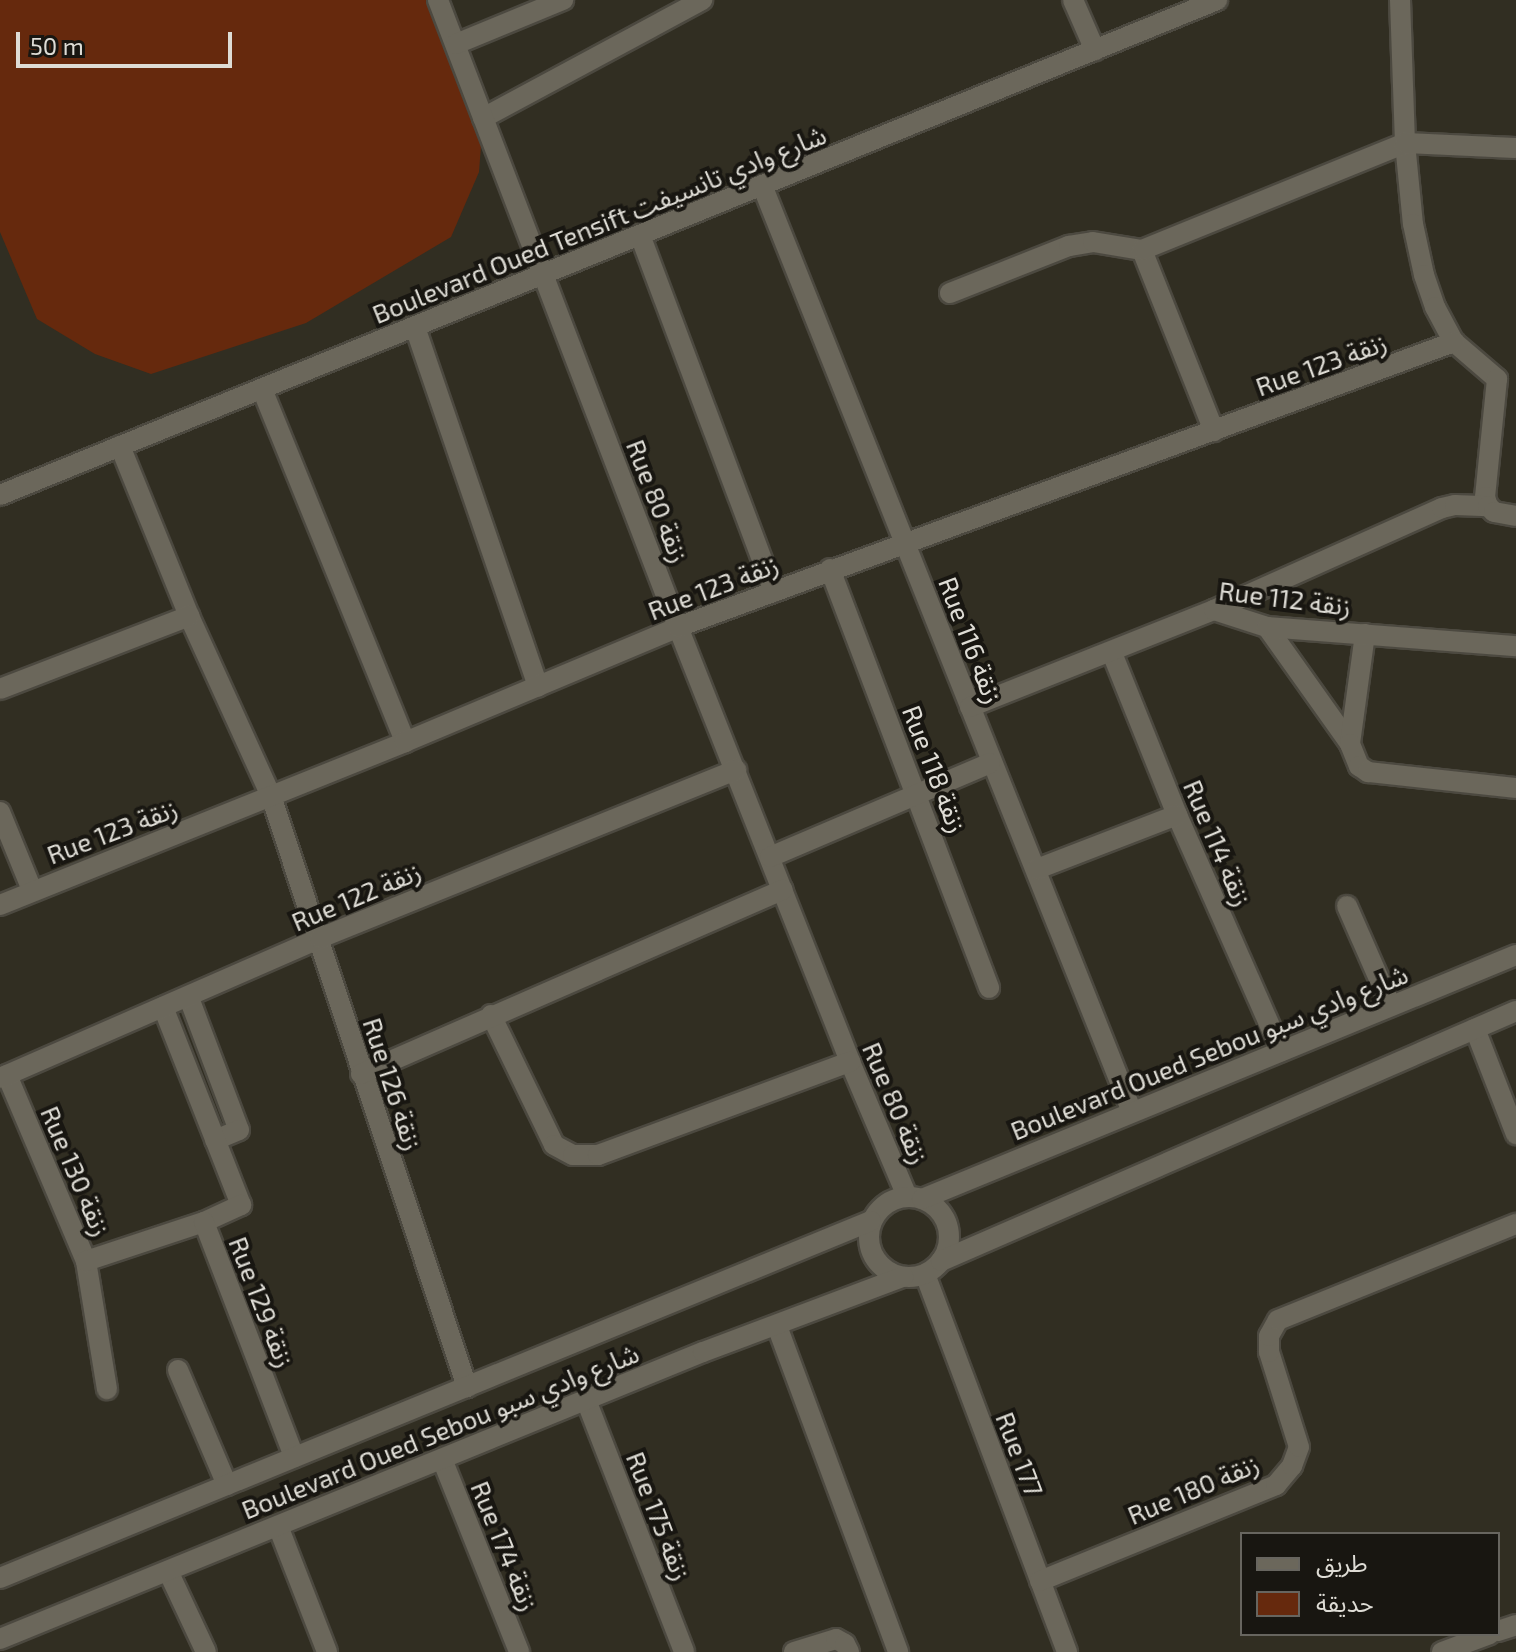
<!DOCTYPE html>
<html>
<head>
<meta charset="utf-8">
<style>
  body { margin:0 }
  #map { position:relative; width:1516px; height:1652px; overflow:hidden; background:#312e22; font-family:"Exo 2","Noto Sans Arabic",sans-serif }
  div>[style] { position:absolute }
  .green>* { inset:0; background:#66290d }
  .roads { filter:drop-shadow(2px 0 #4c4940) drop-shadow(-2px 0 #4c4940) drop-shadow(0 2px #4c4940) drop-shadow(0 -2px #4c4940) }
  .pedestrian>* { height:20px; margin:-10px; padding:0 10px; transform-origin:10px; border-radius:10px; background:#6b675b }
  .minor>* { height:20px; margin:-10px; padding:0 10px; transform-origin:10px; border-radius:10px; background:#6b675b }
  .tertiary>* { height:20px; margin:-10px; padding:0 10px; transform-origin:10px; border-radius:10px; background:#6b675b }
  .tertiary>.ring { margin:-10px; padding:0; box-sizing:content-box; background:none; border:20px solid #6b675b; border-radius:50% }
  span { translate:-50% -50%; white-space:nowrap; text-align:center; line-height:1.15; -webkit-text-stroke:8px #181611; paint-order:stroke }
  .street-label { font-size:26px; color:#dedcd5 }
  .legend { position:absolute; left:1240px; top:1532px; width:260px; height:104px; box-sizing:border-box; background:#181611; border:2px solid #67655f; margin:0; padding:10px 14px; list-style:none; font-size:24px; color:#dedcd5 }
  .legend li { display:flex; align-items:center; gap:16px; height:40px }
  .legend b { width:40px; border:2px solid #67655f }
  .scale { position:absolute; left:16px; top:32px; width:216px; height:36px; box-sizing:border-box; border:4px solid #dedcd5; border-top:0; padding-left:10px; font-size:24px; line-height:28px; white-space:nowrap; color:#dedcd5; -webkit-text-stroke:6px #181611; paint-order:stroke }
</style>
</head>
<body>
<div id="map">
  <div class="green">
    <div style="clip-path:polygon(0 0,435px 0,483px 119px,479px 172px,451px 237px,306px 323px,151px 374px,95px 354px,37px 319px,0 232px)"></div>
  </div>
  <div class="roads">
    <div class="pedestrian">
      <div style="left:483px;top:118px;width:249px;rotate:-28.3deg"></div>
      <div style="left:189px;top:998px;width:141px;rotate:69.3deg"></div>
      <div style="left:239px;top:1130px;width:26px;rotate:157deg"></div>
      <div style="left:163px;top:1007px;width:213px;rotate:68.5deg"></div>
      <div style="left:86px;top:1261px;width:130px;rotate:80.7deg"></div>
      <div style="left:777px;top:1326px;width:348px;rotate:69.6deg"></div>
    </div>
    <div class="minor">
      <div style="left:438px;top:0;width:671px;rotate:69.05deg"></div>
      <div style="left:678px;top:627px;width:468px;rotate:68.4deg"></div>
      <div style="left:850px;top:1062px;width:146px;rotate:67deg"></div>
      <div style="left:1073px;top:0;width:55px;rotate:66.3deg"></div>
      <div style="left:1400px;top:0;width:143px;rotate:88deg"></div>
      <div style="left:1405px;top:143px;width:81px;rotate:84.4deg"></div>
      <div style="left:1413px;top:224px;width:52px;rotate:77.8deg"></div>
      <div style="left:1424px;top:275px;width:34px;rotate:71deg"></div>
      <div style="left:1435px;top:307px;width:40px;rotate:62deg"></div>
      <div style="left:1454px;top:342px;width:57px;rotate:40.7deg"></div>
      <div style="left:1497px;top:379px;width:119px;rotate:95.8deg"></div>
      <div style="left:1485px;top:497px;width:9px;rotate:72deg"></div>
      <div style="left:456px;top:44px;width:116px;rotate:-22.4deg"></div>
      <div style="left:762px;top:185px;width:998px;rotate:68.24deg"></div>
      <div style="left:640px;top:235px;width:381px;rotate:69.4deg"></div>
      <div style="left:1142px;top:250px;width:195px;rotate:68.3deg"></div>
      <div style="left:950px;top:293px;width:128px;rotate:-21.6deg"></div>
      <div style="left:1069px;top:246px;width:24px;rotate:-9deg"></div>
      <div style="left:1093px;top:242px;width:50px;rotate:9.3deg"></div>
      <div style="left:1142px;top:250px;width:284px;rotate:-22.1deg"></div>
      <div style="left:1405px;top:143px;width:111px;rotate:2.6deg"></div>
      <div style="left:415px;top:327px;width:380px;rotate:71.1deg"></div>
      <div style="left:262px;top:389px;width:381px;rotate:67.9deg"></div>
      <div style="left:120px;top:446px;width:183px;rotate:67.9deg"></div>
      <div style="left:189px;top:616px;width:198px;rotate:65.5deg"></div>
      <div style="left:271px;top:796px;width:623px;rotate:71.65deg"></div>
      <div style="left:830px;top:569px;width:448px;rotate:69.2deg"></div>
      <div style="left:1214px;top:610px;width:250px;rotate:-24.1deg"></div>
      <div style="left:1442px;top:508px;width:13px;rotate:-13deg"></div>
      <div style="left:1455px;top:505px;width:33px;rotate:2deg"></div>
      <div style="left:1488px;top:506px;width:8px;rotate:45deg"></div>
      <div style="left:1494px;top:512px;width:22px;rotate:10deg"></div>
      <div style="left:1267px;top:627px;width:143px;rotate:54.6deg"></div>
      <div style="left:1365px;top:634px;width:111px;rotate:97.8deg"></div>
      <div style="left:1350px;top:744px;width:24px;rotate:68deg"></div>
      <div style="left:1359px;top:766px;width:11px;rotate:34deg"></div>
      <div style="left:1368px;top:772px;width:149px;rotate:6.2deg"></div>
      <div style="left:1112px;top:653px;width:175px;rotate:68.1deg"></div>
      <div style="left:1177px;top:815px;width:258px;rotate:66.2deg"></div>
      <div style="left:0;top:689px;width:203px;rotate:-21.1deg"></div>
      <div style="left:970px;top:707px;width:263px;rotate:-21.7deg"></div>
      <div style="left:1214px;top:610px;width:56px;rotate:17.8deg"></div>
      <div style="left:1267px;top:627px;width:250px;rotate:4.4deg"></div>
      <div style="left:0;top:812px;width:84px;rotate:67.7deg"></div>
      <div style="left:770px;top:857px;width:239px;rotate:-23.1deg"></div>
      <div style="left:1037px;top:869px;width:150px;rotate:-21.1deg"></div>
      <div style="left:0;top:905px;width:437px;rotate:-21.9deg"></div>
      <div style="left:405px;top:742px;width:296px;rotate:-22.8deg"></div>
      <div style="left:678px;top:627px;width:827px;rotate:-20.17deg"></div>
      <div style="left:1347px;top:906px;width:109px;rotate:66.3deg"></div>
      <div style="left:491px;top:1015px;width:144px;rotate:64.1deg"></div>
      <div style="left:554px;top:1145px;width:21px;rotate:28deg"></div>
      <div style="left:573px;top:1155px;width:25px"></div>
      <div style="left:598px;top:1155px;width:269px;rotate:-20.3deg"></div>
      <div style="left:1475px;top:1029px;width:113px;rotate:68.7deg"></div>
      <div style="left:361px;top:1074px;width:460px;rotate:-23.6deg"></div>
      <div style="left:7px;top:1075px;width:202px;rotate:67deg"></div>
      <div style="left:86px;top:1261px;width:124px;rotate:-18.3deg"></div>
      <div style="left:204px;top:1222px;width:41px;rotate:-24.7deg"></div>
      <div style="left:0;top:1078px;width:349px;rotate:-23.6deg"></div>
      <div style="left:320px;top:938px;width:449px;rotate:-22deg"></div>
      <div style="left:204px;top:1222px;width:252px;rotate:69deg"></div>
      <div style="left:925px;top:1274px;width:404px;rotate:69.4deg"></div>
      <div style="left:178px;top:1370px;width:125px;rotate:66.9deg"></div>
      <div style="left:586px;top:1400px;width:270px;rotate:68.7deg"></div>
      <div style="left:442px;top:1459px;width:208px;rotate:68.2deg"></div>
      <div style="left:278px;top:1526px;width:135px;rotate:68.7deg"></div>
      <div style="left:168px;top:1571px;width:89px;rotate:64.9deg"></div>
      <div style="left:1040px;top:1581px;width:255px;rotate:-22.1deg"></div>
      <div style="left:1276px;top:1485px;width:25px;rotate:-50deg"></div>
      <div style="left:1292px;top:1466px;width:20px;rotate:-70deg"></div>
      <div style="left:1299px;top:1447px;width:100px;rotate:-107.5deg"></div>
      <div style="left:1269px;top:1352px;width:16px;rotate:-90deg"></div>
      <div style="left:1269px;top:1336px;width:18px;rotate:-61deg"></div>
      <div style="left:1278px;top:1320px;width:257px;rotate:-22deg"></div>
      <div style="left:1498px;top:1631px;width:19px;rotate:-18deg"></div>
      <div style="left:794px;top:1652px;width:44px;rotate:-17.2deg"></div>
      <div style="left:836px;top:1639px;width:10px;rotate:29deg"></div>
      <div style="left:845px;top:1644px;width:9px;rotate:63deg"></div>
      <div style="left:1442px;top:1652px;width:51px;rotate:-20.6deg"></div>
    </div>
    <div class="tertiary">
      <div style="left:0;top:495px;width:1314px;rotate:-22.13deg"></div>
      <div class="ring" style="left:869px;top:1197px;width:60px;height:60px"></div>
      <div style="left:922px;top:1199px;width:642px;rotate:-22.33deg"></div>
      <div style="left:941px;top:1261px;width:627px;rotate:-23.5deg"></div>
      <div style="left:0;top:1578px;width:941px;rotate:-22.29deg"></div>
      <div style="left:0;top:1639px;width:759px;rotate:-22.21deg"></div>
      <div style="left:703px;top:1352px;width:214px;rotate:-20.6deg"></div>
    </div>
  </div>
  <div class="street-label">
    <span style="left:599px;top:224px;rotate:-22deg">Boulevard Oued Tensift شارع وادي تانسيفت</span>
    <span style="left:1321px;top:364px;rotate:-20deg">Rue 123 زنقة</span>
    <span style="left:658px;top:501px;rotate:69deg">Rue 80 زنقة</span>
    <span style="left:713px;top:587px;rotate:-21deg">Rue 123 زنقة</span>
    <span style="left:1285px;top:598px;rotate:7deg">Rue 112 زنقة</span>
    <span style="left:971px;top:640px;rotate:69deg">Rue 116 زنقة</span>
    <span style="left:935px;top:769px;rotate:69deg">Rue 118 زنقة</span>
    <span style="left:112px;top:831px;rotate:-21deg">Rue 123 زنقة</span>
    <span style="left:1218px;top:843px;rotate:67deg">Rue 114 زنقة</span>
    <span style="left:356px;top:896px;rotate:-23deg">Rue 122 زنقة</span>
    <span style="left:1209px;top:1052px;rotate:-22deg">Boulevard Oued Sebou شارع وادي سبو</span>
    <span style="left:393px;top:1084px;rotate:72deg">Rue 126 زنقة</span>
    <span style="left:896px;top:1103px;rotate:67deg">Rue 80 زنقة</span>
    <span style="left:76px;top:1171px;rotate:67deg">Rue 130 زنقة</span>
    <span style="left:262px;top:1302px;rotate:69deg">Rue 129 زنقة</span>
    <span style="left:440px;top:1431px;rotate:-22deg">Boulevard Oued Sebou شارع وادي سبو</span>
    <span style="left:1020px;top:1454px;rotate:69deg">Rue 177</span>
    <span style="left:1193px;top:1489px;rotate:-23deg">Rue 180 زنقة</span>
    <span style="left:659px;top:1516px;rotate:69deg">Rue 175 زنقة</span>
    <span style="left:505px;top:1546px;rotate:68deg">Rue 174 زنقة</span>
  </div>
  <ul class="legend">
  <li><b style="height:10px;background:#6b675b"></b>طريق</li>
  <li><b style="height:22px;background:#66290d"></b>حديقة</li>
  </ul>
  <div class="scale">50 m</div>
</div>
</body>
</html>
